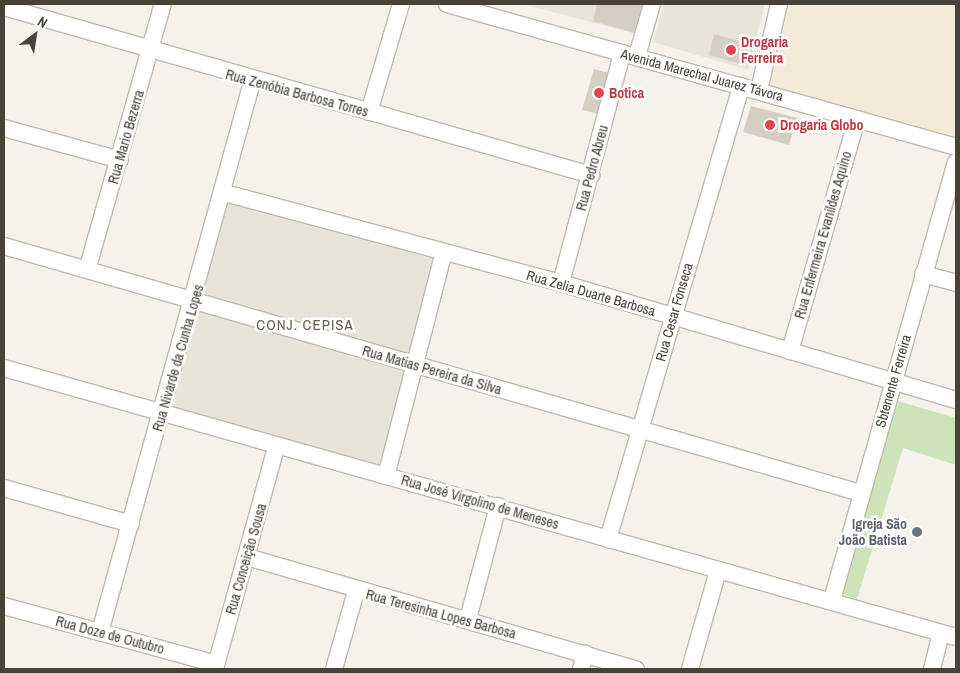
<!DOCTYPE html>
<html>
<head>
<meta charset="utf-8">
<style>
  body { margin:0 }
  #map { position:relative; width:960px; height:673px; overflow:hidden; background:#f4f2eb; font-family:"Archivo Narrow",sans-serif }
  div>[style] { position:absolute }
  .residential>* { inset:0; background:#e7e4d9 }
  .commercial>* { inset:0; background:#f4ead8 }
  .green>* { inset:0; background:#cce4b7 }
  .building>* { inset:0; background:#d5cfc1 }
  .roads { filter:drop-shadow(1px 0 #bfbaae) drop-shadow(-1px 0 #bfbaae) drop-shadow(0 1px #bfbaae) drop-shadow(0 -1px #bfbaae) }
  .minor>* { height:16px; margin:-8px; padding:0 8px; transform-origin:8px; border-radius:8px; background:#fff }
  .dots>* { width:14px; height:14px; translate:-50% -50%; box-sizing:border-box; border:2px solid #fff; border-radius:50% }
  span { translate:-50% -50%; white-space:nowrap; text-align:center; line-height:1.15; -webkit-text-stroke:5px #fff; paint-order:stroke }
  .health-label { font-size:14px; color:#be3a42; font-weight:700 }
  .left { translate:0 -50%; text-align:left }
  .street-label { font-size:14px; color:#484339 }
  .worship-label { font-size:14px; color:#5b616d; font-weight:700 }
  .right { translate:-100% -50%; text-align:right }
  .neighbourhood-label { font-size:15px; color:#6a6251; letter-spacing:1px }
  .frame { position:absolute; inset:0; border:5px solid #484339; pointer-events:none }
  .north { position:absolute; left:10px; top:10px; width:50px; height:50px; -webkit-text-stroke:4px #fff; paint-order:stroke; rotate:31deg; font-size:14px; font-weight:700; line-height:20px; text-align:center; color:#484339 }
  .north::after { content:''; display:block; margin:auto; width:18px; height:22px; background:#484339; clip-path:polygon(50% 0,100% 100%,50% 72%,0 100%) }
</style>
</head>
<body>
<div id="map">
  <div class="residential">
    <div style="clip-path:polygon(522px 4px,641px 4px,633px 33px)"></div>
    <div style="clip-path:polygon(664px 4px,765px 4px,748px 70px,653px 42px)"></div>
    <div style="clip-path:polygon(225px 193px,444px 252px,386px 476px,163px 412px)"></div>
  </div>
  <div class="commercial">
    <div style="clip-path:polygon(789px 4px,956px 4px,956px 140px,767px 85px)"></div>
  </div>
  <div class="green">
    <div style="clip-path:polygon(898px 401px,956px 418px,956px 465px,903px 448px,857px 599px,841px 594px)"></div>
  </div>
  <div class="building">
    <div style="clip-path:polygon(597px 4px,643px 4px,634px 33px,593px 21px)"></div>
    <div style="clip-path:polygon(714px 34px,753px 45px,748px 66px,709px 55px)"></div>
    <div style="clip-path:polygon(594px 69px,616px 75px,604px 115px,582px 110px)"></div>
    <div style="clip-path:polygon(751px 106px,797px 118px,789px 145px,743px 132px)"></div>
  </div>
  <div class="roads">
    <div class="minor">
      <div style="left:447px;top:4px;width:529px;rotate:15.69deg"></div>
      <div style="left:4px;top:7px;width:611px;rotate:15.97deg"></div>
      <div style="left:637px;top:56px;width:54px;rotate:-73.9deg"></div>
      <div style="left:759px;top:90px;width:88px;rotate:-76.9deg"></div>
      <div style="left:369px;top:112px;width:113px;rotate:-73.5deg"></div>
      <div style="left:4px;top:128px;width:120px;rotate:15.4deg"></div>
      <div style="left:225px;top:193px;width:348px;rotate:15deg"></div>
      <div style="left:561px;top:283px;width:412px;rotate:16.5deg"></div>
      <div style="left:4px;top:246px;width:892px;rotate:16.08deg"></div>
      <div style="left:87px;top:270px;width:277px;rotate:-74.1deg"></div>
      <div style="left:923px;top:274px;width:34px;rotate:15deg"></div>
      <div style="left:561px;top:283px;width:238px;rotate:-75.1deg"></div>
      <div style="left:790px;top:351px;width:241px;rotate:-73.9deg"></div>
      <div style="left:4px;top:368px;width:989px;rotate:15.78deg"></div>
      <div style="left:386px;top:476px;width:231px;rotate:-75.5deg"></div>
      <div style="left:4px;top:488px;width:132px;rotate:15.8deg"></div>
      <div style="left:608px;top:539px;width:472px;rotate:-73.6deg"></div>
      <div style="left:247px;top:557px;width:405px;rotate:16.1deg"></div>
      <div style="left:832px;top:600px;width:455px;rotate:-74.2deg"></div>
      <div style="left:4px;top:606px;width:220px;rotate:15.3deg"></div>
      <div style="left:468px;top:619px;width:117px;rotate:-75.1deg"></div>
      <div style="left:100px;top:632px;width:571px;rotate:-74.55deg"></div>
      <div style="left:215px;top:669px;width:229px;rotate:-74.6deg"></div>
      <div style="left:334px;top:669px;width:81px;rotate:-74.2deg"></div>
      <div style="left:581px;top:669px;width:16px;rotate:-75deg"></div>
      <div style="left:690px;top:669px;width:102px;rotate:-74.1deg"></div>
      <div style="left:932px;top:669px;width:37px;rotate:-76deg"></div>
    </div>
  </div>
  <div class="dots">
    <div style="left:731px;top:50px;background:#e0444e"></div>
    <div style="left:599px;top:93px;background:#e0444e"></div>
    <div style="left:770px;top:125px;background:#e0444e"></div>
    <div style="left:917px;top:532px;background:#6b7280"></div>
  </div>
  <div class="health-label">
    <span class="left" style="left:741px;top:50px">Drogaria<br>Ferreira</span>
    <span class="left" style="left:609px;top:93px">Botica</span>
    <span class="left" style="left:780px;top:125px">Drogaria Globo</span>
  </div>
  <div class="street-label">
    <span style="left:702px;top:75px;rotate:15deg">Avenida Marechal Juarez Távora</span>
    <span style="left:297px;top:93px;rotate:15deg">Rua Zenóbia Barbosa Torres</span>
    <span style="left:126px;top:137px;rotate:-74deg">Rua Mario Bezerra</span>
    <span style="left:592px;top:168px;rotate:-75deg">Rua Pedro Abreu</span>
    <span style="left:823px;top:235px;rotate:-74deg">Rua Enfermeira Evanildes Aquino</span>
    <span style="left:591px;top:293px;rotate:16deg">Rua Zelia Duarte Barbosa</span>
    <span style="left:674px;top:312px;rotate:-74deg">Rua Cesar Fonseca</span>
    <span style="left:178px;top:358px;rotate:-74deg">Rua Nivarde da Cunha Lopes</span>
    <span style="left:432px;top:370px;rotate:16deg">Rua Matias Pereira da Silva</span>
    <span style="left:893px;top:381px;rotate:-74deg">Sbtenente Ferreira</span>
    <span style="left:480px;top:502px;rotate:16deg">Rua José Virgolino de Meneses</span>
    <span style="left:246px;top:559px;rotate:-74deg">Rua Conceição Sousa</span>
    <span style="left:441px;top:614px;rotate:15deg">Rua Teresinha Lopes Barbosa</span>
    <span style="left:110px;top:635px;rotate:15deg">Rua Doze de Outubro</span>
  </div>
  <div class="worship-label">
    <span class="right" style="left:907px;top:532px">Igreja São<br>João Batista</span>
  </div>
  <div class="neighbourhood-label">
    <span style="left:305px;top:325px">CONJ. CEPISA</span>
  </div>
  <div class="frame"></div>
  <div class="north">N</div>
</div>
</body>
</html>
